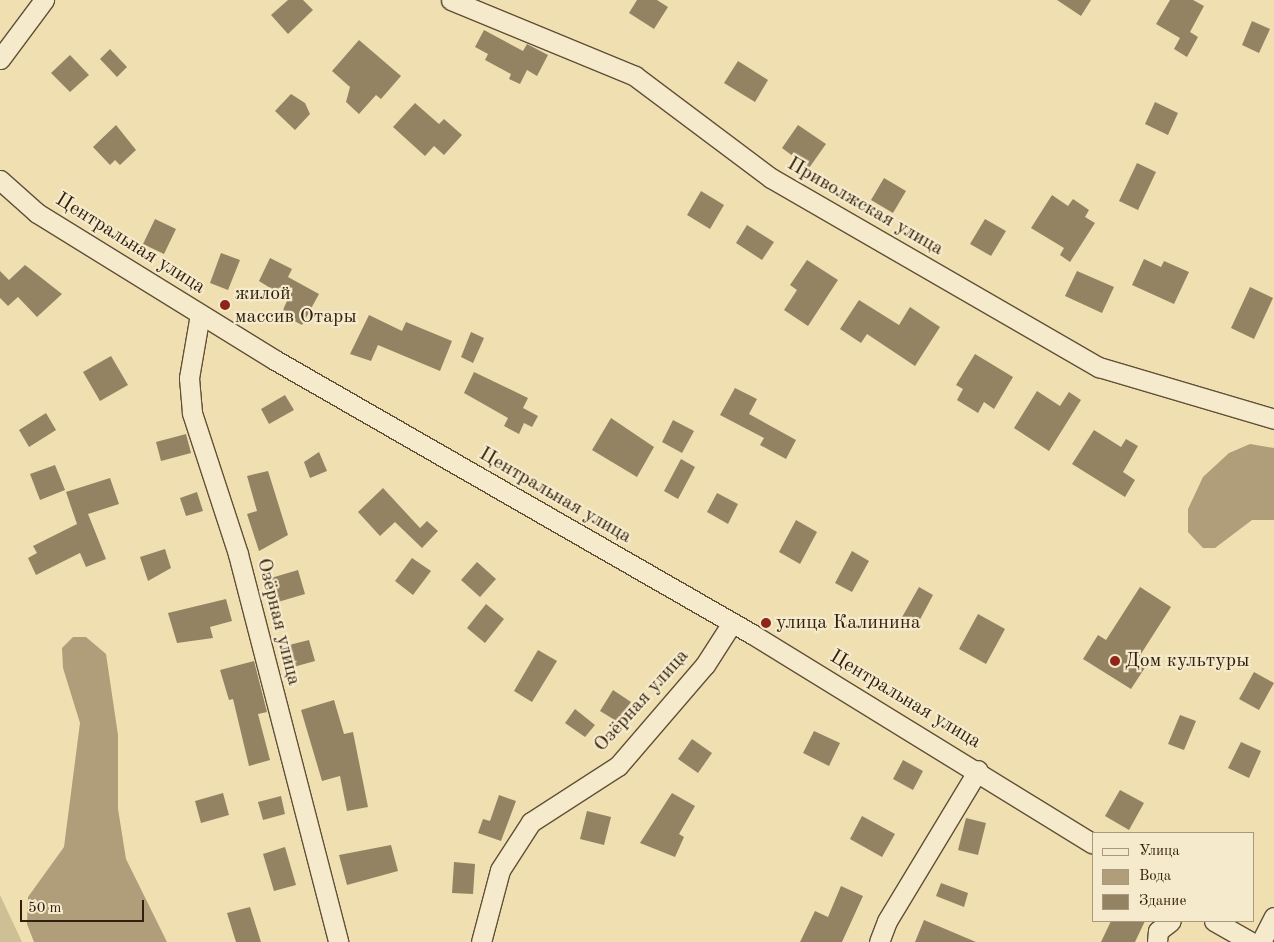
<!DOCTYPE html>
<html>
<head>
<meta charset="utf-8">
<style>
  body { margin:0 }
  #map { position:relative; width:1274px; height:942px; overflow:hidden; background:#efdfb1; font-family:"Old Standard TT",serif }
  div>[style] { position:absolute }
  .green>* { inset:0; background:#cfbf95 }
  .water>* { inset:0; background:#af9e79 }
  .building>* { inset:0; background:#948362 }
  .roads { filter:drop-shadow(1px 0 #615036) drop-shadow(-1px 0 #615036) drop-shadow(0 1px #615036) drop-shadow(0 -1px #615036) }
  .minor>* { height:19px; margin:-9.5px; padding:0 9.5px; transform-origin:9.5px; border-radius:9.5px; background:#f5eacc }
  .dots>* { width:14px; height:14px; translate:-50% -50%; box-sizing:border-box; border:2px solid #f5eacc; border-radius:50% }
  span { translate:-50% -50%; white-space:nowrap; text-align:center; line-height:1.15; -webkit-text-stroke:4.5px #f5eacc; paint-order:stroke }
  .street-label { font-size:20px; color:#32200d }
  .poi-label { font-size:20px; color:#32200d }
  .left { translate:0 -50%; text-align:left }
  .legend { position:absolute; left:1092px; top:832px; width:162px; height:90px; box-sizing:border-box; background:#f5eacc; border:1px solid #a79980; margin:0; padding:6px 9px; list-style:none; font-size:15px; color:#32200d }
  .legend li { display:flex; align-items:center; gap:10px; height:25px }
  .legend b { width:25px; border:1px solid #a79980 }
  .scale { position:absolute; left:20px; top:900px; width:124px; height:22px; box-sizing:border-box; border:2px solid #32200d; border-top:0; padding-left:6px; font-size:15px; line-height:18px; white-space:nowrap; color:#32200d; -webkit-text-stroke:4px #f5eacc; paint-order:stroke }
</style>
</head>
<body>
<div id="map">
  <div class="green">
    <div style="clip-path:polygon(0 895px,22px 942px,0 942px)"></div>
  </div>
  <div class="water">
    <div style="clip-path:polygon(1250px 444px,1274px 448px,1274px 520px,1252px 520px,1215px 548px,1203px 548px,1188px 532px,1188px 509px,1203px 477px,1229px 453px)"></div>
    <div style="clip-path:polygon(73px 637px,86px 637px,106px 654px,118px 735px,118px 809px,126px 859px,167px 942px,34px 942px,27px 924px,28px 897px,64px 847px,80px 723px,63px 668px,62px 648px)"></div>
  </div>
  <div class="building">
    <div style="clip-path:polygon(288px 0,303px 0,313px 10px,288px 34px,271px 15px)"></div>
    <div style="clip-path:polygon(637px 0,657px 0,668px 7px,654px 29px,629px 13px)"></div>
    <div style="clip-path:polygon(1057px 0,1091px 0,1081px 16px)"></div>
    <div style="clip-path:polygon(1170px 0,1193px 0,1204px 6px,1190px 32px,1198px 37px,1187px 57px,1174px 49px,1180px 38px,1156px 24px)"></div>
    <div style="clip-path:polygon(1252px 21px,1270px 29px,1259px 53px,1242px 45px)"></div>
    <div style="clip-path:polygon(484px 30px,523px 51px,527px 44px,548px 55px,537px 76px,527px 70px,520px 84px,509px 79px,511px 74px,485px 60px,488px 54px,475px 47px)"></div>
    <div style="clip-path:polygon(359px 40px,401px 76px,381px 99px,376px 95px,359px 114px,346px 102px,350px 87px,332px 71px)"></div>
    <div style="clip-path:polygon(110px 49px,127px 67px,117px 77px,100px 59px)"></div>
    <div style="clip-path:polygon(70px 55px,89px 75px,70px 92px,51px 73px)"></div>
    <div style="clip-path:polygon(738px 61px,768px 80px,755px 102px,724px 83px)"></div>
    <div style="clip-path:polygon(291px 94px,305px 103px,310px 114px,295px 130px,275px 111px)"></div>
    <div style="clip-path:polygon(1155px 102px,1178px 113px,1168px 135px,1145px 124px)"></div>
    <div style="clip-path:polygon(415px 103px,439px 124px,444px 119px,462px 135px,444px 155px,434px 146px,425px 156px,393px 127px)"></div>
    <div style="clip-path:polygon(116px 125px,136px 150px,120px 165px,115px 160px,110px 165px,93px 147px)"></div>
    <div style="clip-path:polygon(798px 125px,826px 144px,809px 168px,782px 148px)"></div>
    <div style="clip-path:polygon(1137px 163px,1156px 172px,1138px 210px,1119px 201px)"></div>
    <div style="clip-path:polygon(884px 178px,906px 191px,893px 213px,871px 200px)"></div>
    <div style="clip-path:polygon(701px 191px,724px 205px,710px 229px,687px 215px)"></div>
    <div style="clip-path:polygon(1052px 195px,1068px 206px,1073px 199px,1089px 210px,1085px 217px,1095px 223px,1070px 262px,1060px 255px,1064px 248px,1031px 228px)"></div>
    <div style="clip-path:polygon(155px 219px,176px 229px,164px 254px,143px 244px)"></div>
    <div style="clip-path:polygon(985px 219px,1006px 231px,991px 256px,970px 244px)"></div>
    <div style="clip-path:polygon(747px 225px,774px 242px,762px 260px,736px 243px)"></div>
    <div style="clip-path:polygon(221px 253px,240px 260px,228px 290px,210px 283px)"></div>
    <div style="clip-path:polygon(270px 258px,292px 269px,288px 277px,319px 294px,302px 325px,281px 314px,288px 299px,259px 281px)"></div>
    <div style="clip-path:polygon(1144px 259px,1161px 267px,1164px 261px,1189px 272px,1174px 304px,1132px 285px)"></div>
    <div style="clip-path:polygon(807px 260px,838px 280px,808px 326px,784px 310px,797px 290px,790px 285px)"></div>
    <div style="clip-path:polygon(25px 265px,62px 294px,37px 317px,18px 297px,8px 306px,0 298px,0 271px,9px 280px)"></div>
    <div style="clip-path:polygon(1077px 271px,1114px 287px,1102px 313px,1065px 296px)"></div>
    <div style="clip-path:polygon(1250px 287px,1273px 298px,1254px 339px,1231px 328px)"></div>
    <div style="clip-path:polygon(859px 300px,899px 325px,910px 307px,940px 327px,915px 366px,867px 334px,861px 343px,840px 329px)"></div>
    <div style="clip-path:polygon(369px 315px,402px 331px,406px 322px,452px 341px,440px 371px,378px 345px,371px 361px,350px 354px)"></div>
    <div style="clip-path:polygon(471px 332px,484px 338px,473px 363px,461px 357px)"></div>
    <div style="clip-path:polygon(975px 354px,1013px 377px,994px 409px,984px 402px,978px 413px,957px 400px,963px 389px,956px 385px)"></div>
    <div style="clip-path:polygon(111px 356px,128px 385px,100px 401px,83px 372px)"></div>
    <div style="clip-path:polygon(474px 372px,528px 398px,523px 408px,538px 416px,532px 427px,524px 423px,519px 434px,504px 426px,508px 418px,464px 393px)"></div>
    <div style="clip-path:polygon(735px 388px,757px 399px,749px 414px,796px 440px,786px 459px,760px 445px,764px 438px,720px 415px)"></div>
    <div style="clip-path:polygon(1037px 391px,1060px 406px,1069px 392px,1081px 400px,1049px 451px,1014px 428px)"></div>
    <div style="clip-path:polygon(285px 395px,294px 410px,269px 424px,261px 409px)"></div>
    <div style="clip-path:polygon(46px 413px,56px 430px,29px 447px,19px 430px)"></div>
    <div style="clip-path:polygon(611px 418px,654px 447px,637px 477px,592px 450px)"></div>
    <div style="clip-path:polygon(673px 420px,694px 431px,682px 453px,662px 442px)"></div>
    <div style="clip-path:polygon(1094px 430px,1121px 447px,1126px 439px,1138px 446px,1123px 472px,1135px 480px,1125px 497px,1072px 464px)"></div>
    <div style="clip-path:polygon(186px 434px,191px 453px,161px 461px,156px 442px)"></div>
    <div style="clip-path:polygon(319px 452px,327px 471px,310px 478px,304px 462px)"></div>
    <div style="clip-path:polygon(681px 459px,695px 467px,678px 499px,664px 491px)"></div>
    <div style="clip-path:polygon(55px 465px,65px 490px,40px 500px,30px 474px)"></div>
    <div style="clip-path:polygon(268px 471px,288px 535px,259px 551px,247px 514px,257px 511px,247px 476px)"></div>
    <div style="clip-path:polygon(110px 478px,119px 504px,88px 514px,106px 559px,86px 567px,80px 553px,36px 575px,28px 558px,37px 553px,33px 546px,77px 524px,66px 492px)"></div>
    <div style="clip-path:polygon(383px 488px,420px 528px,427px 521px,438px 531px,422px 548px,395px 522px,380px 536px,358px 512px)"></div>
    <div style="clip-path:polygon(197px 492px,203px 511px,186px 516px,180px 498px)"></div>
    <div style="clip-path:polygon(717px 493px,738px 504px,728px 524px,707px 512px)"></div>
    <div style="clip-path:polygon(796px 520px,817px 532px,800px 564px,779px 552px)"></div>
    <div style="clip-path:polygon(165px 549px,171px 568px,148px 581px,140px 557px)"></div>
    <div style="clip-path:polygon(852px 551px,869px 561px,852px 592px,835px 583px)"></div>
    <div style="clip-path:polygon(412px 558px,431px 571px,413px 595px,395px 581px)"></div>
    <div style="clip-path:polygon(477px 562px,496px 579px,480px 597px,461px 580px)"></div>
    <div style="clip-path:polygon(298px 570px,305px 594px,278px 602px,271px 578px)"></div>
    <div style="clip-path:polygon(919px 587px,933px 595px,916px 627px,901px 619px)"></div>
    <div style="clip-path:polygon(1140px 587px,1171px 607px,1139px 657px,1148px 663px,1131px 689px,1083px 659px,1098px 635px,1106px 640px)"></div>
    <div style="clip-path:polygon(226px 599px,232px 621px,210px 627px,213px 638px,177px 643px,168px 613px)"></div>
    <div style="clip-path:polygon(486px 604px,504px 619px,485px 643px,467px 628px)"></div>
    <div style="clip-path:polygon(978px 614px,1005px 629px,986px 664px,959px 649px)"></div>
    <div style="clip-path:polygon(309px 640px,315px 661px,290px 668px,285px 646px)"></div>
    <div style="clip-path:polygon(538px 650px,557px 661px,532px 702px,514px 691px)"></div>
    <div style="clip-path:polygon(254px 661px,267px 712px,258px 714px,270px 760px,249px 766px,233px 699px,229px 700px,220px 670px)"></div>
    <div style="clip-path:polygon(1254px 672px,1274px 683px,1259px 710px,1239px 699px)"></div>
    <div style="clip-path:polygon(613px 690px,631px 702px,618px 722px,600px 711px)"></div>
    <div style="clip-path:polygon(334px 700px,344px 734px,353px 732px,368px 807px,347px 811px,340px 776px,322px 781px,301px 710px)"></div>
    <div style="clip-path:polygon(575px 709px,595px 725px,585px 737px,565px 723px)"></div>
    <div style="clip-path:polygon(1180px 715px,1196px 721px,1184px 750px,1168px 744px)"></div>
    <div style="clip-path:polygon(814px 731px,840px 743px,829px 766px,803px 753px)"></div>
    <div style="clip-path:polygon(692px 739px,712px 753px,698px 773px,678px 759px)"></div>
    <div style="clip-path:polygon(1241px 742px,1261px 751px,1249px 778px,1228px 768px)"></div>
    <div style="clip-path:polygon(903px 760px,923px 771px,913px 790px,893px 779px)"></div>
    <div style="clip-path:polygon(1120px 790px,1144px 803px,1129px 830px,1105px 816px)"></div>
    <div style="clip-path:polygon(223px 793px,229px 815px,201px 823px,195px 801px)"></div>
    <div style="clip-path:polygon(672px 793px,695px 806px,679px 834px,684px 837px,675px 857px,640px 843px)"></div>
    <div style="clip-path:polygon(499px 795px,516px 801px,501px 841px,478px 833px,483px 819px,490px 821px)"></div>
    <div style="clip-path:polygon(281px 796px,285px 814px,263px 820px,258px 802px)"></div>
    <div style="clip-path:polygon(587px 811px,611px 817px,604px 845px,580px 839px)"></div>
    <div style="clip-path:polygon(862px 816px,895px 834px,882px 857px,850px 839px)"></div>
    <div style="clip-path:polygon(966px 818px,986px 823px,978px 855px,958px 850px)"></div>
    <div style="clip-path:polygon(391px 845px,398px 871px,347px 885px,339px 855px)"></div>
    <div style="clip-path:polygon(285px 847px,296px 885px,274px 891px,263px 854px)"></div>
    <div style="clip-path:polygon(454px 862px,475px 864px,473px 894px,452px 893px)"></div>
    <div style="clip-path:polygon(941px 883px,968px 893px,964px 907px,936px 896px)"></div>
    <div style="clip-path:polygon(841px 886px,863px 896px,842px 942px,800px 942px,815px 911px,828px 917px)"></div>
    <div style="clip-path:polygon(250px 907px,261px 942px,236px 942px,227px 913px)"></div>
    <div style="clip-path:polygon(924px 920px,976px 942px,915px 942px)"></div>
    <div style="clip-path:polygon(1111px 921px,1145px 921px,1135px 942px,1101px 942px)"></div>
  </div>
  <div class="roads">
    <div class="minor">
      <div style="left:451px;top:0;width:199px;rotate:22.4deg"></div>
      <div style="left:635px;top:76px;width:170px;rotate:36.9deg"></div>
      <div style="left:771px;top:178px;width:379px;rotate:30deg"></div>
      <div style="left:1099px;top:367px;width:183px;rotate:16.5deg"></div>
      <div style="left:0;top:59px;width:74px;rotate:-53.3deg"></div>
      <div style="left:0;top:180px;width:50px;rotate:41.7deg"></div>
      <div style="left:37px;top:213px;width:280px;rotate:31.7deg"></div>
      <div style="left:275px;top:360px;width:550px;rotate:29.87deg"></div>
      <div style="left:752px;top:634px;width:400px;rotate:31.6deg"></div>
      <div style="left:200px;top:314px;width:65px;rotate:99.8deg"></div>
      <div style="left:189px;top:378px;width:35px;rotate:85deg"></div>
      <div style="left:192px;top:413px;width:148px;rotate:71.9deg"></div>
      <div style="left:238px;top:554px;width:401px;rotate:75.5deg"></div>
      <div style="left:1214px;top:921px;width:43px;rotate:29.6deg"></div>
      <div style="left:481px;top:942px;width:74px;rotate:-75.2deg"></div>
      <div style="left:500px;top:870px;width:57px;rotate:-57.1deg"></div>
      <div style="left:531px;top:822px;width:103px;rotate:-32.8deg"></div>
      <div style="left:618px;top:766px;width:133px;rotate:-49.3deg"></div>
      <div style="left:705px;top:665px;width:50px;rotate:-57.3deg"></div>
      <div style="left:879px;top:942px;width:22px;rotate:-69deg"></div>
      <div style="left:887px;top:921px;width:176px;rotate:-58.9deg"></div>
      <div style="left:1157px;top:942px;width:11px;rotate:-85deg"></div>
      <div style="left:1158px;top:931px;width:16px;rotate:-38deg"></div>
      <div style="left:1261px;top:942px;width:28px;rotate:-63deg"></div>
    </div>
  </div>
  <div class="dots">
    <div style="left:225px;top:305px;background:#8f2418"></div>
    <div style="left:766px;top:623px;background:#8f2418"></div>
    <div style="left:1115px;top:661px;background:#8f2418"></div>
  </div>
  <div class="street-label">
    <span style="left:865px;top:207px;rotate:30deg">Приволжская улица</span>
    <span style="left:130px;top:244px;rotate:32deg">Центральная улица</span>
    <span style="left:555px;top:496px;rotate:30deg">Центральная улица</span>
    <span style="left:278px;top:622px;rotate:76deg">Озёрная улица</span>
    <span style="left:905px;top:700px;rotate:31deg">Центральная улица</span>
    <span style="left:642px;top:701px;rotate:-48deg">Озёрная улица</span>
  </div>
  <div class="poi-label">
    <span class="left" style="left:235px;top:306px">жилой<br>массив Отары</span>
    <span class="left" style="left:776px;top:623px">улица Калинина</span>
    <span class="left" style="left:1125px;top:661px">Дом культуры</span>
  </div>
  <ul class="legend">
  <li><b style="height:6px;background:#f5eacc"></b>Улица</li>
  <li><b style="height:14px;background:#af9e79"></b>Вода</li>
  <li><b style="height:14px;background:#948362"></b>Здание</li>
  </ul>
  <div class="scale">50 m</div>
</div>
</body>
</html>
